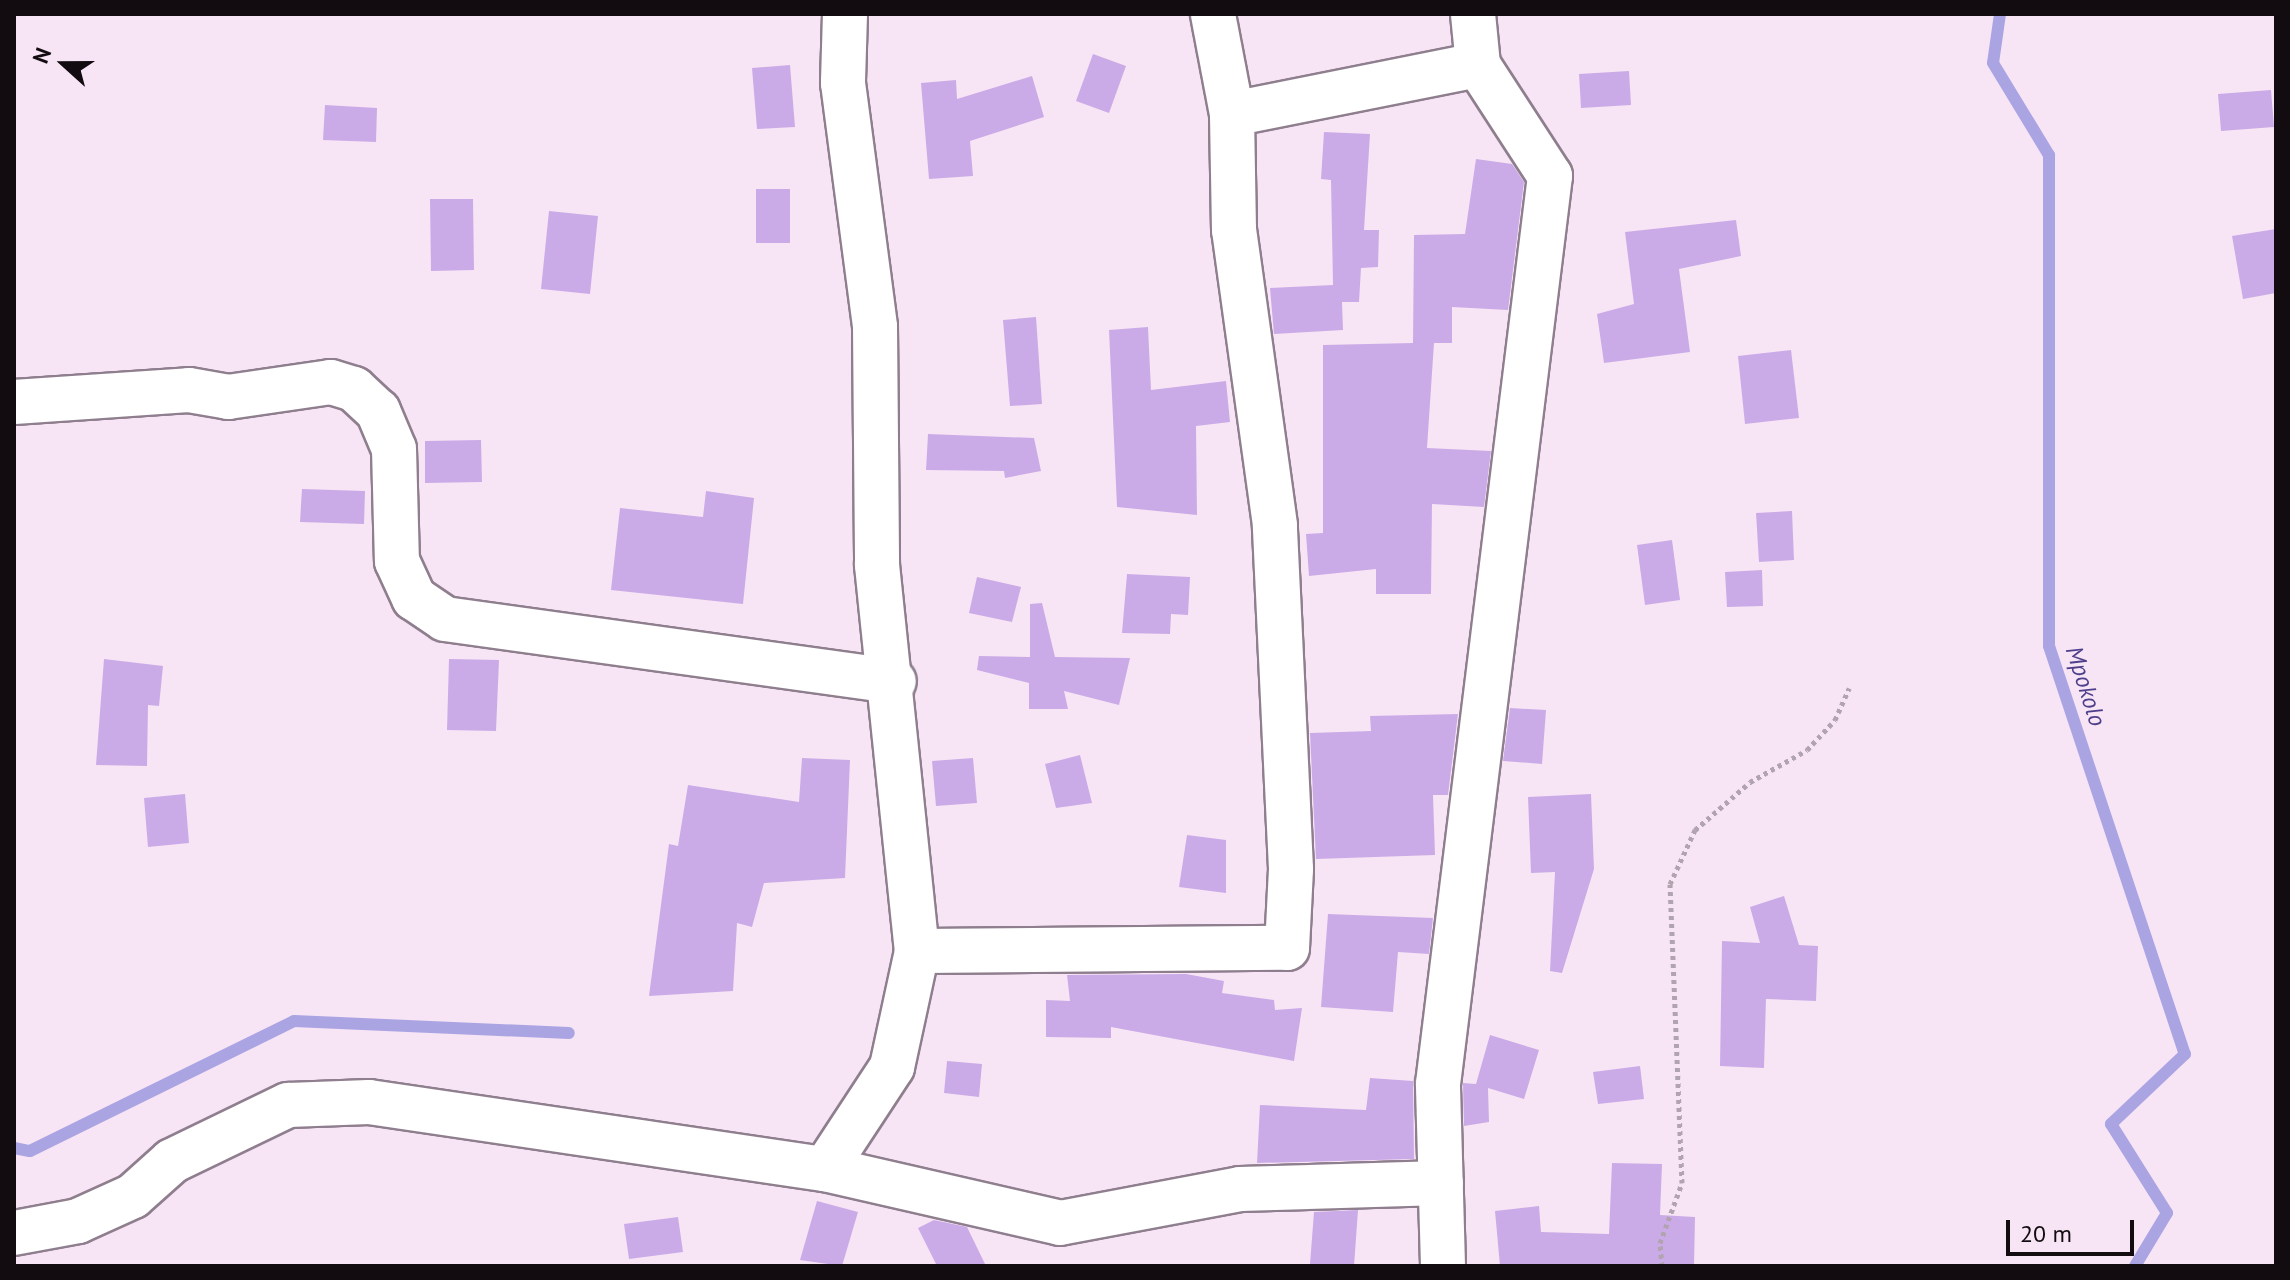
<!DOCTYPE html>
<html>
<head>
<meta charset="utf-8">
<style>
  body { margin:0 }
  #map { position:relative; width:2290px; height:1280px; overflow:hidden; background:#f7e5f5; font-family:"PT Sans",sans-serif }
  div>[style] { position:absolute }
  .stream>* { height:12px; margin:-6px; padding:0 6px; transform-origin:6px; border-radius:6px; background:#aba4e3 }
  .building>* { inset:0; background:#cbabe7 }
  .path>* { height:5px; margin-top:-2.5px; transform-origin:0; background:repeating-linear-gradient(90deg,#b1a3b0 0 4px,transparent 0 8px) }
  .roads { filter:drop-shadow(2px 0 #8f7f8e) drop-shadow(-2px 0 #8f7f8e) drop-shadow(0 2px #8f7f8e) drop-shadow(0 -2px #8f7f8e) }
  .minor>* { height:44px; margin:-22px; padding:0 22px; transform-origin:22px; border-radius:22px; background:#fff }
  span { translate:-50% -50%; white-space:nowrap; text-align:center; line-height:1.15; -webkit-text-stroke:6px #f7e5f5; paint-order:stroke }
  .water-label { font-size:24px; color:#4e3f8b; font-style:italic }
  .frame { position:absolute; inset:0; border:16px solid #120c11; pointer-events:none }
  .north { position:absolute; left:24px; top:24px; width:80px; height:80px; -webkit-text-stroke:6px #f7e5f5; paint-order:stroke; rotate:291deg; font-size:22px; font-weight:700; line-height:32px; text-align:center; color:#120c11 }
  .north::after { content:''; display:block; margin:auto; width:28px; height:36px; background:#120c11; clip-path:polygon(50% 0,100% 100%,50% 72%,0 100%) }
  .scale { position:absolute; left:2006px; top:1220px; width:128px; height:36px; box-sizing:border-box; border:4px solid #120c11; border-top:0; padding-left:10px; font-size:24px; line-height:28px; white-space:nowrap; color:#120c11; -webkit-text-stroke:6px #f7e5f5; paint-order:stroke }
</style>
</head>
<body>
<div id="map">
  <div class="stream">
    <div style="left:2000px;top:14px;width:49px;rotate:98.1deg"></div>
    <div style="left:1993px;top:63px;width:108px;rotate:58.7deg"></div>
    <div style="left:2049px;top:155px;width:491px;rotate:90deg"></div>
    <div style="left:2049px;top:646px;width:430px;rotate:71.6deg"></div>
    <div style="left:2185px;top:1054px;width:102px;rotate:136.6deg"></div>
    <div style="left:2111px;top:1124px;width:105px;rotate:57.8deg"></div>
    <div style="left:2167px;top:1213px;width:62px;rotate:121.1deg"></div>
    <div style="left:14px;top:1148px;width:16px;rotate:11deg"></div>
    <div style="left:30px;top:1151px;width:294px;rotate:-26.2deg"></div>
    <div style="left:294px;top:1021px;width:275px;rotate:2.5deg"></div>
  </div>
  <div class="building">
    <div style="clip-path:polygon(1093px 54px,1126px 66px,1109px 113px,1076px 101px)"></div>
    <div style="clip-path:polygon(790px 65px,795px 127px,757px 129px,752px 68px)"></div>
    <div style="clip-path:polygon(1629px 71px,1631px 105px,1581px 108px,1579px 74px)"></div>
    <div style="clip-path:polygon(1032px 76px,1044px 117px,970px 141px,973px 176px,929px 179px,921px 83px,956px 80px,957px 99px)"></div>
    <div style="clip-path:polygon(2271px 90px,2274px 127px,2221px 131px,2218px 94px)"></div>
    <div style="clip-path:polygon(325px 105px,377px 108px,376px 142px,323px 140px)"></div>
    <div style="clip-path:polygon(1324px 132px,1370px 134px,1364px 230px,1379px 230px,1378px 267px,1361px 268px,1359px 302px,1342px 302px,1343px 330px,1274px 334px,1270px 288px,1333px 285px,1331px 180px,1321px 179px)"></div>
    <div style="clip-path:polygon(1476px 159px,1512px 164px,1524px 182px,1508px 310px,1452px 307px,1452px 343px,1434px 343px,1427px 448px,1491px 451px,1484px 507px,1432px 504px,1431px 594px,1376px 594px,1376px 569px,1309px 576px,1306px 534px,1323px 533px,1323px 345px,1413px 343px,1414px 235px,1465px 234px)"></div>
    <div style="clip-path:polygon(756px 189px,790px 189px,790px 243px,756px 243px)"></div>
    <div style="clip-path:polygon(430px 199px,473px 199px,474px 270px,431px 271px)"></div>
    <div style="clip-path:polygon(549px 211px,598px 216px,590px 294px,541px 289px)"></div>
    <div style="clip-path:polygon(1736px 220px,1741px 256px,1679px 269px,1690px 352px,1604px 363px,1597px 314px,1634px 304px,1625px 232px)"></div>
    <div style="clip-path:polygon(2276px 229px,2276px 293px,2243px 299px,2232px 236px)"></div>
    <div style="clip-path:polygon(1036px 317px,1042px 404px,1010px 406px,1003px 320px)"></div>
    <div style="clip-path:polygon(1148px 327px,1151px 390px,1226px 381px,1230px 422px,1196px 426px,1197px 515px,1117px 507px,1109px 330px)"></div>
    <div style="clip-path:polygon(1791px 350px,1799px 418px,1745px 424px,1738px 356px)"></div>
    <div style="clip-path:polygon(928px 434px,1034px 438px,1041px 471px,1005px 478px,1004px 471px,926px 470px)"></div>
    <div style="clip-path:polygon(481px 440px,482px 482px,425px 483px,425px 441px)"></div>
    <div style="clip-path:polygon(302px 489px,365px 491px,364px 524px,300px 522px)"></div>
    <div style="clip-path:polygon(706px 491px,754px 498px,743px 604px,611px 590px,620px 508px,703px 517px)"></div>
    <div style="clip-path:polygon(1792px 511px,1794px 560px,1759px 562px,1756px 513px)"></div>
    <div style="clip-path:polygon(1672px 540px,1680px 600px,1645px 605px,1637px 545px)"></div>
    <div style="clip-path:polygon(1762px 570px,1763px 606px,1727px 607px,1725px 572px)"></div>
    <div style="clip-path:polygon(1127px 574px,1190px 577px,1188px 615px,1171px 614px,1170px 634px,1122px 633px)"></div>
    <div style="clip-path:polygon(977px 577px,1021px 587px,1012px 622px,969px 613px)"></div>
    <div style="clip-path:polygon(1042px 603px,1055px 657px,1130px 658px,1119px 705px,1064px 691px,1068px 709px,1029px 709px,1029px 683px,977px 670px,979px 656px,1030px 657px,1030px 604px)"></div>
    <div style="clip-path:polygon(104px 659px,163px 666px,159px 706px,148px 705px,147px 766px,96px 765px)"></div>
    <div style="clip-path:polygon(449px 659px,499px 660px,496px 731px,447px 730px)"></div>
    <div style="clip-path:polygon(1510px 708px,1546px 710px,1542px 764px,1503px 761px)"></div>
    <div style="clip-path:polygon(1458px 714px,1448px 795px,1433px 795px,1435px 855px,1316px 859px,1310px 733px,1371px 731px,1370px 716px)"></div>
    <div style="clip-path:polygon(1080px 755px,1092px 803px,1056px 808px,1045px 764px)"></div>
    <div style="clip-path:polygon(802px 758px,850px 760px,845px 878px,764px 883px,752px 927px,737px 923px,733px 991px,649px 996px,669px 844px,678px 846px,688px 785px,799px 802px)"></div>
    <div style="clip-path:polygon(973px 758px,977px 803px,936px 806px,932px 761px)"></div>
    <div style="clip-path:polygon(185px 794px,189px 843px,148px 847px,144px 798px)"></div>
    <div style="clip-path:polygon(1591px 794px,1594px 869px,1562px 973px,1550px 971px,1555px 872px,1531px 873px,1528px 797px)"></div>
    <div style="clip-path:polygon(1187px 835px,1226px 840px,1226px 893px,1179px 887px)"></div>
    <div style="clip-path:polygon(1784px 896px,1799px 945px,1818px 946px,1816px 1001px,1766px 999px,1764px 1068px,1720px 1066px,1722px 941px,1760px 943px,1750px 907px)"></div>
    <div style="clip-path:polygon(1328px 914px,1433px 918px,1429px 954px,1398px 952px,1393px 1012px,1321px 1007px)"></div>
    <div style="clip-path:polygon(1186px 974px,1224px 981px,1222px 993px,1274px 1000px,1275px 1010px,1302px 1008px,1294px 1061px,1111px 1027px,1111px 1038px,1046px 1037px,1046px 1000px,1070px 1001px,1067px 975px)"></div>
    <div style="clip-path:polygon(1490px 1035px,1539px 1050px,1524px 1099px,1488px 1088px,1489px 1122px,1464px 1126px,1463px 1083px,1476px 1084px)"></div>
    <div style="clip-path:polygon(947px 1061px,982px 1064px,979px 1097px,944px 1093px)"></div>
    <div style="clip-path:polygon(1640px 1066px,1644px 1099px,1598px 1104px,1593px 1072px)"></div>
    <div style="clip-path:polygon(1370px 1078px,1413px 1081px,1414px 1159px,1257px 1163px,1260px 1105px,1366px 1110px)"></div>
    <div style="clip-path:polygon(1612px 1163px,1662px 1164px,1660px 1215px,1695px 1217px,1694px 1266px,1500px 1266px,1495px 1211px,1539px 1206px,1541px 1232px,1609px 1234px)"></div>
    <div style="clip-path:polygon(817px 1201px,858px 1212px,842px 1266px,800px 1260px)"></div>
    <div style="clip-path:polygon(1358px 1210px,1354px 1266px,1310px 1264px,1314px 1212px)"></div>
    <div style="clip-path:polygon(678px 1217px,683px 1252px,629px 1259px,624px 1224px)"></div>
    <div style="clip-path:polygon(934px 1220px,967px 1227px,986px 1266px,937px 1266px,918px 1228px)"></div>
  </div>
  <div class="path">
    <div style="left:1662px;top:1266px;width:23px;rotate:-95deg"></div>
    <div style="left:1660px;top:1243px;width:64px;rotate:-69.9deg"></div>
    <div style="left:1682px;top:1183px;width:299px;rotate:-92.3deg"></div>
    <div style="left:1670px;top:884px;width:60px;rotate:-65.2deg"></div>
    <div style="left:1695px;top:830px;width:73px;rotate:-41.1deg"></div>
    <div style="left:1750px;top:782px;width:65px;rotate:-29.3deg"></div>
    <div style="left:1807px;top:750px;width:41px;rotate:-47deg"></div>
    <div style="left:1835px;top:720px;width:35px;rotate:-66deg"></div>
  </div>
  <div class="roads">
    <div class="minor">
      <div style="left:845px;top:14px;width:69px;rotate:91.7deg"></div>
      <div style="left:843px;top:83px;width:246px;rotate:82.5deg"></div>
      <div style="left:875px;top:327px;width:238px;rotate:89.5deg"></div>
      <div style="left:877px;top:565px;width:388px;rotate:84.1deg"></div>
      <div style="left:1232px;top:114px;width:251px;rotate:-11.3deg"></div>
      <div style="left:1478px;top:65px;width:51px;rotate:-95.6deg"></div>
      <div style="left:14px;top:402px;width:175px;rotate:-3.9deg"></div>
      <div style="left:189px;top:390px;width:40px;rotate:10deg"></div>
      <div style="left:228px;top:397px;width:104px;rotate:-8.3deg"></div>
      <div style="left:331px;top:382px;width:24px;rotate:17deg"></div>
      <div style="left:354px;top:389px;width:33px;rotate:43deg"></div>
      <div style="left:378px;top:411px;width:41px;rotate:67.2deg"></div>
      <div style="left:394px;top:449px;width:112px;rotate:88.5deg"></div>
      <div style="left:397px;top:561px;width:41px;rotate:65.3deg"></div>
      <div style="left:414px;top:598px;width:37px;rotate:34deg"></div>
      <div style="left:445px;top:619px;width:453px;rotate:7.9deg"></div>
      <div style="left:825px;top:1169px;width:122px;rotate:-56.7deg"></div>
      <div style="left:892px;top:1067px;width:119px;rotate:-77.8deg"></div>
      <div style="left:917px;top:951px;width:370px;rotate:-0.5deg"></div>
      <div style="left:1287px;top:948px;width:79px;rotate:-87.1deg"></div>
      <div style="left:1291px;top:869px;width:344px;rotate:-92.7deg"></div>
      <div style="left:1275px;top:525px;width:298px;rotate:-97.9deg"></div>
      <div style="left:1234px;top:230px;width:116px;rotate:-91deg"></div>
      <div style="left:1232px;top:114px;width:102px;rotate:-100.8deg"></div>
      <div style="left:14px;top:1233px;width:65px;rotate:-10.6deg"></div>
      <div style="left:78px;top:1221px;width:60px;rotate:-24.4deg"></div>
      <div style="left:133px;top:1196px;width:52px;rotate:-41.9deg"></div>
      <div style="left:172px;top:1161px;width:129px;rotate:-25.8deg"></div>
      <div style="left:288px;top:1105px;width:81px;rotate:-2.1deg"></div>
      <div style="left:369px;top:1102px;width:461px;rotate:8.4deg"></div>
      <div style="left:825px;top:1169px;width:241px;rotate:12.9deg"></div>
      <div style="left:1060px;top:1223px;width:183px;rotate:-10.7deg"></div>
      <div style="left:1240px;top:1189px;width:201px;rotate:-1.7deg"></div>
      <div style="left:1443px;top:1266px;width:182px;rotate:-91.6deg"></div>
      <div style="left:1438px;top:1084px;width:915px;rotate:-82.97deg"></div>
      <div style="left:1550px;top:176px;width:132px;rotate:-123deg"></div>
    </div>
  </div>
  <div class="water-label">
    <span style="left:2086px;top:686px;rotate:72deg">Mpokolo</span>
  </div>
  <div class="frame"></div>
  <div class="north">N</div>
  <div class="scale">20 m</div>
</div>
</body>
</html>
